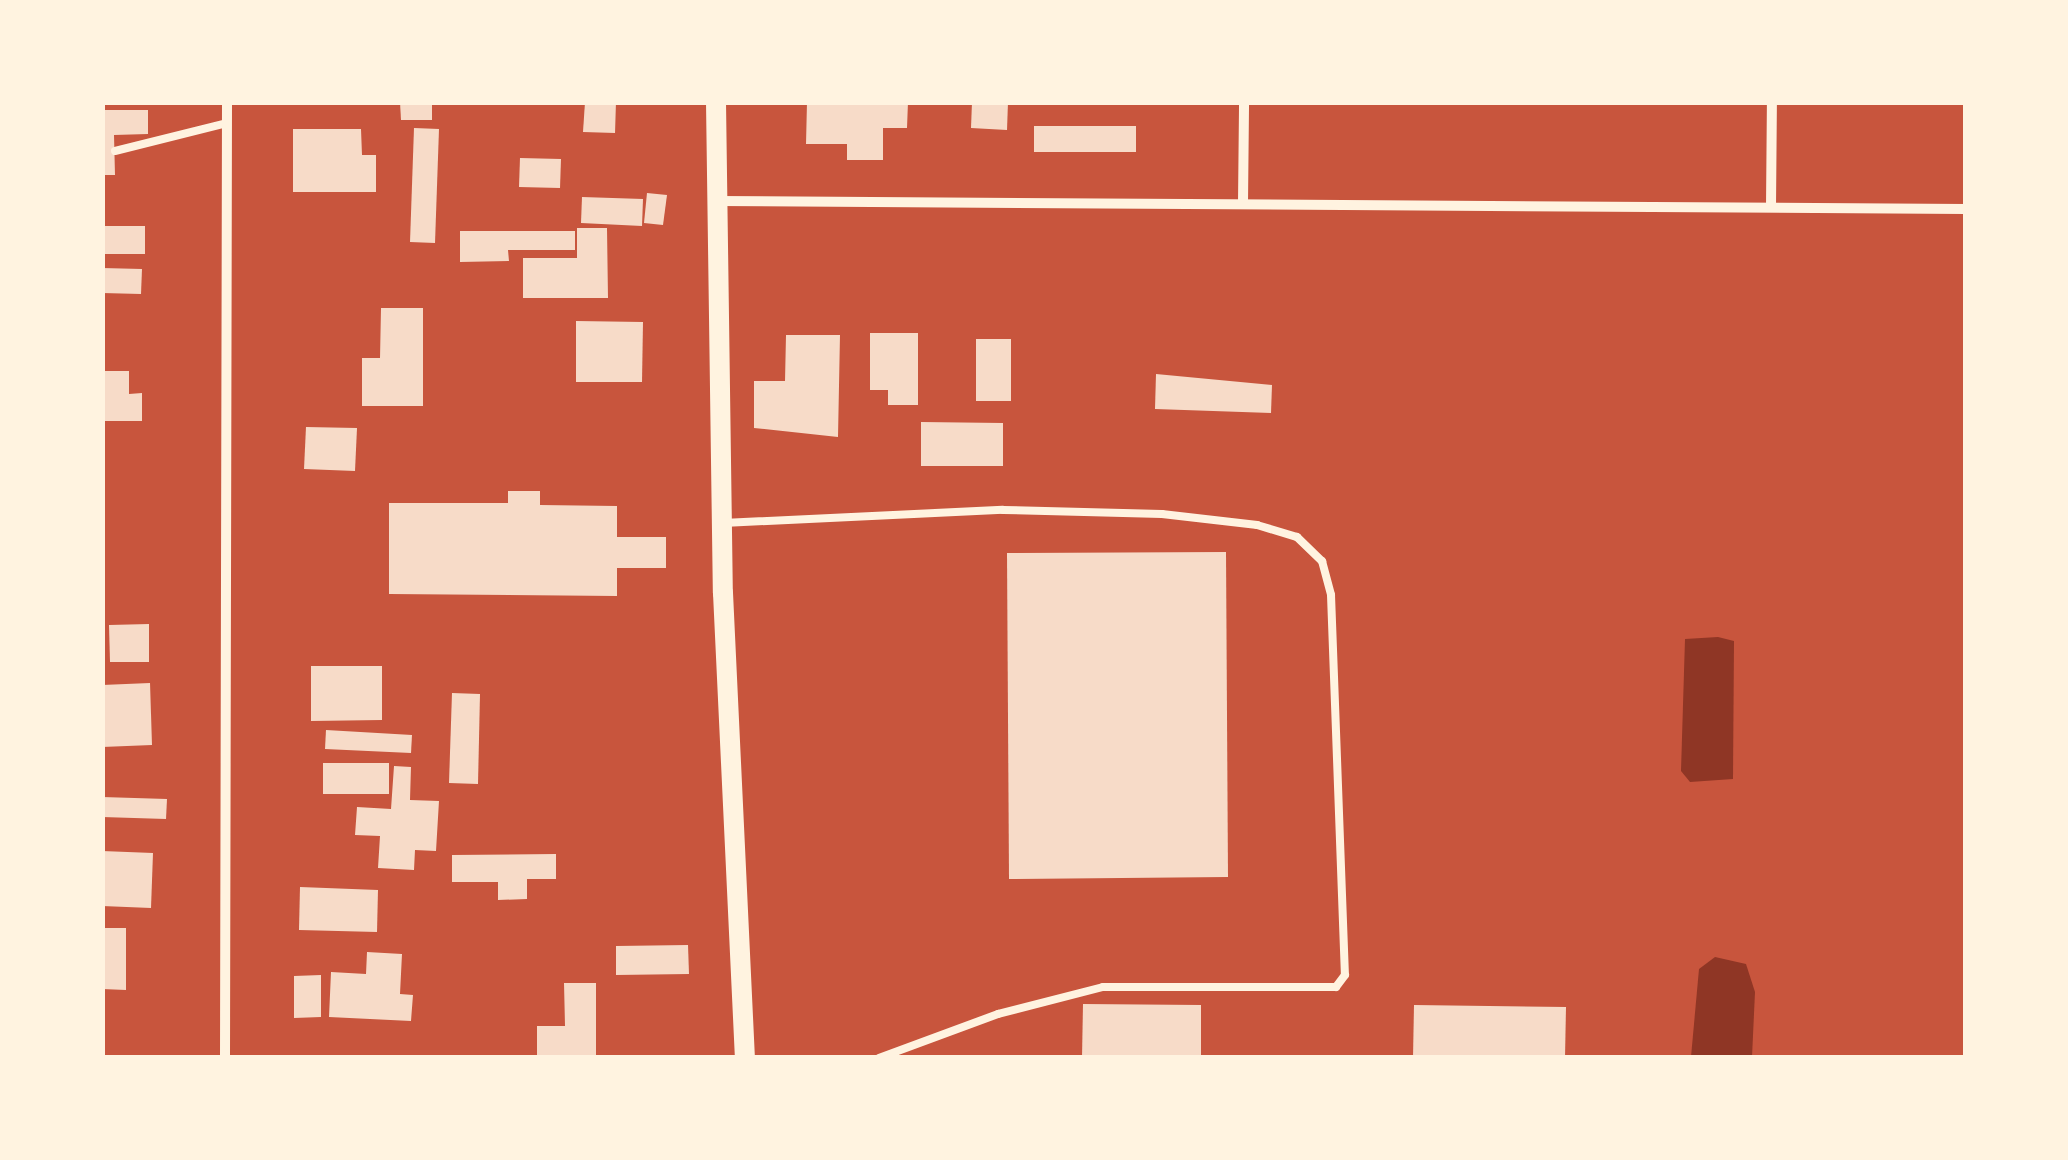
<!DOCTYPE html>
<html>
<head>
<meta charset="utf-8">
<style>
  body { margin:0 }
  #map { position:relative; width:2068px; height:1160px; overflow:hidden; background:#c8553d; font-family:"Crimson Pro",serif }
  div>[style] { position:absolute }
  .water>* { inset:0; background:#8f3625 }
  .building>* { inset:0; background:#f7dbc8 }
  .service>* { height:8px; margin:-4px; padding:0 4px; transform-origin:4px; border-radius:4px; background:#fff3e0 }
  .minor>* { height:10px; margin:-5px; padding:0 5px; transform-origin:5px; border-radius:5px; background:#fff3e0 }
  .secondary>* { height:20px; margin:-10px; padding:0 10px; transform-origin:10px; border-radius:10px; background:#fff3e0 }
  span { translate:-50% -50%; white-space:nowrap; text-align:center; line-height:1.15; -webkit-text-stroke:8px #fff3e0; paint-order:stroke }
  .frame { position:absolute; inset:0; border:105px solid #fff3e0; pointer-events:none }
</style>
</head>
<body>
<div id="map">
  <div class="water">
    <div style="clip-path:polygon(1718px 637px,1734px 641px,1733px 779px,1690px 782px,1681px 771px,1685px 639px)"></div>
    <div style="clip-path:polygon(1715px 957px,1746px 964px,1755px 992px,1752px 1057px,1691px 1057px,1699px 969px)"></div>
  </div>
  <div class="building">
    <div style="clip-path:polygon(400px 102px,432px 102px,432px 120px,401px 120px)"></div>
    <div style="clip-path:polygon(585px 102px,616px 102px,615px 133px,583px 132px)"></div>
    <div style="clip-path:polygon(807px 102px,908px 102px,907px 128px,883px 128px,883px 160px,847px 160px,847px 144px,806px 144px)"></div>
    <div style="clip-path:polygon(972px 102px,1008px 102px,1007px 130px,971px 128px)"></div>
    <div style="clip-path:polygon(102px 110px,148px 110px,148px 134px,114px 135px,115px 175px,102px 175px)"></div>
    <div style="clip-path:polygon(1034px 126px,1136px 126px,1136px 152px,1034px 152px)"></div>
    <div style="clip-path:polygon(414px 128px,439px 129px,435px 243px,410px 242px)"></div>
    <div style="clip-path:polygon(293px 129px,361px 129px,362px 155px,376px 155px,376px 192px,293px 192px)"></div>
    <div style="clip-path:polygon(520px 158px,561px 159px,560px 188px,519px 187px)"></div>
    <div style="clip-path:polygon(647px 193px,667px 195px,663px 225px,644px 223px)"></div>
    <div style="clip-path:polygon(582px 197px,643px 199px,642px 226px,581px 223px)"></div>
    <div style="clip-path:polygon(102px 226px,145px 226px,145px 254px,102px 254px)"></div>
    <div style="clip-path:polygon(577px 228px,607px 228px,608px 298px,523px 298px,523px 258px,577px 258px)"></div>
    <div style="clip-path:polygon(460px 231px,575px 231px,575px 250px,508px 250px,509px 261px,460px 262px)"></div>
    <div style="clip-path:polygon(102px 268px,142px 269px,141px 294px,102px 293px)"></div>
    <div style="clip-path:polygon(381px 308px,423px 308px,423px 406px,362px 406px,362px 358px,380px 358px)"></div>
    <div style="clip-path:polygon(576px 321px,643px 322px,642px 382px,576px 382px)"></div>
    <div style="clip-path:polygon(870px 333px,918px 333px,918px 405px,888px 405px,888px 390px,870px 390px)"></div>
    <div style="clip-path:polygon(786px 335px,840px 335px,838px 437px,754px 428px,754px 381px,785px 381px)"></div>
    <div style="clip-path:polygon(976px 339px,1011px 339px,1011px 401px,976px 401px)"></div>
    <div style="clip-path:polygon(102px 371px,129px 371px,129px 394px,142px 393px,142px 421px,102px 421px)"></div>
    <div style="clip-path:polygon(1156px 374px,1272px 385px,1271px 413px,1155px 409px)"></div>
    <div style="clip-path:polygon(921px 422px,1003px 423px,1003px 466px,921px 466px)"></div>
    <div style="clip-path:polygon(306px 427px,357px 428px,355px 471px,304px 469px)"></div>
    <div style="clip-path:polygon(508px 491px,540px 491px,540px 505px,617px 506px,617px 537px,666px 537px,666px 568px,617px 568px,617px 596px,389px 594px,389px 503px,508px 503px)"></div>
    <div style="clip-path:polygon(1226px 552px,1228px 877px,1009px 879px,1007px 553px)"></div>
    <div style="clip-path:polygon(149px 624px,149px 662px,110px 662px,109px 625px)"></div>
    <div style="clip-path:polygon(311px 666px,382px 666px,382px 720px,311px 721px)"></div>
    <div style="clip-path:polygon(150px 683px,152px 745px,102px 747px,102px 685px)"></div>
    <div style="clip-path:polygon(452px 693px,480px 694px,478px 784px,449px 783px)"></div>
    <div style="clip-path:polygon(326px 730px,412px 735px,411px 753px,325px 749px)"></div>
    <div style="clip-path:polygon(323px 763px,389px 763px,389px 794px,323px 794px)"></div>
    <div style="clip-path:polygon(394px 766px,411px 767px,410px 800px,439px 801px,436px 851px,415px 850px,414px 870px,378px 868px,380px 836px,355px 835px,357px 807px,391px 809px)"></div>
    <div style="clip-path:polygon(102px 797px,167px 799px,166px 819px,102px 817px)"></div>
    <div style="clip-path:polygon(102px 851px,153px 853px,151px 908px,102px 906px)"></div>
    <div style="clip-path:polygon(556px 854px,556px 879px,527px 879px,527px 899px,498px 900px,498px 882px,452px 882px,452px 855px)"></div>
    <div style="clip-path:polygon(300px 887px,378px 890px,377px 932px,299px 930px)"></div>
    <div style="clip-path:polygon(102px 928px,126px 928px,126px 990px,102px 989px)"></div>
    <div style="clip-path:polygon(688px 945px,689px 974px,616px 975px,616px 946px)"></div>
    <div style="clip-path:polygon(367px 952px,402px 954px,400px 994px,413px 995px,411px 1021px,329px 1017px,331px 972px,366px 974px)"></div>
    <div style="clip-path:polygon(321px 975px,321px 1017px,294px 1018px,294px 976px)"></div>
    <div style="clip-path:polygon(564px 983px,596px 983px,596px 1058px,537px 1058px,537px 1026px,565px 1026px)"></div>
    <div style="clip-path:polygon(1083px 1004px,1201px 1005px,1201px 1058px,1082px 1058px)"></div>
    <div style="clip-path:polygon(1414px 1005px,1566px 1007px,1565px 1058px,1413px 1058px)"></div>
  </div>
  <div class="service">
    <div style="left:115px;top:151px;width:115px;rotate:-14deg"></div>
    <div style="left:723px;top:523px;width:280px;rotate:-2.7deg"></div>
    <div style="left:1003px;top:510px;width:159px;rotate:1.4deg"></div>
    <div style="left:1162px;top:514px;width:96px;rotate:6.6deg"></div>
    <div style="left:1257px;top:525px;width:42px;rotate:16.7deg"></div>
    <div style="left:1297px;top:537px;width:35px;rotate:44deg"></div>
    <div style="left:1322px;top:561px;width:35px;rotate:75deg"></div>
    <div style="left:1331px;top:595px;width:380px;rotate:87.9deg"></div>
    <div style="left:1345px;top:975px;width:15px;rotate:127deg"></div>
    <div style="left:1336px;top:987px;width:233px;rotate:180deg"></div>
    <div style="left:1103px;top:987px;width:108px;rotate:165.6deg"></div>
    <div style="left:998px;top:1014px;width:127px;rotate:159.7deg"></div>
  </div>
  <div class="minor">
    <div style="left:716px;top:201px;width:1250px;rotate:0.37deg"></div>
    <div style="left:1243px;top:203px;width:101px;rotate:-89.4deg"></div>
    <div style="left:1771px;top:207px;width:105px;rotate:-89.5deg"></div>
    <div style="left:225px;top:1058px;width:956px;rotate:-89.88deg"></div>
  </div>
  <div class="secondary">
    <div style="left:716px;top:102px;width:491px;rotate:89.2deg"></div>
    <div style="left:723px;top:593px;width:466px;rotate:87.3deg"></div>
  </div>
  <div class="frame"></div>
</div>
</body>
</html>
